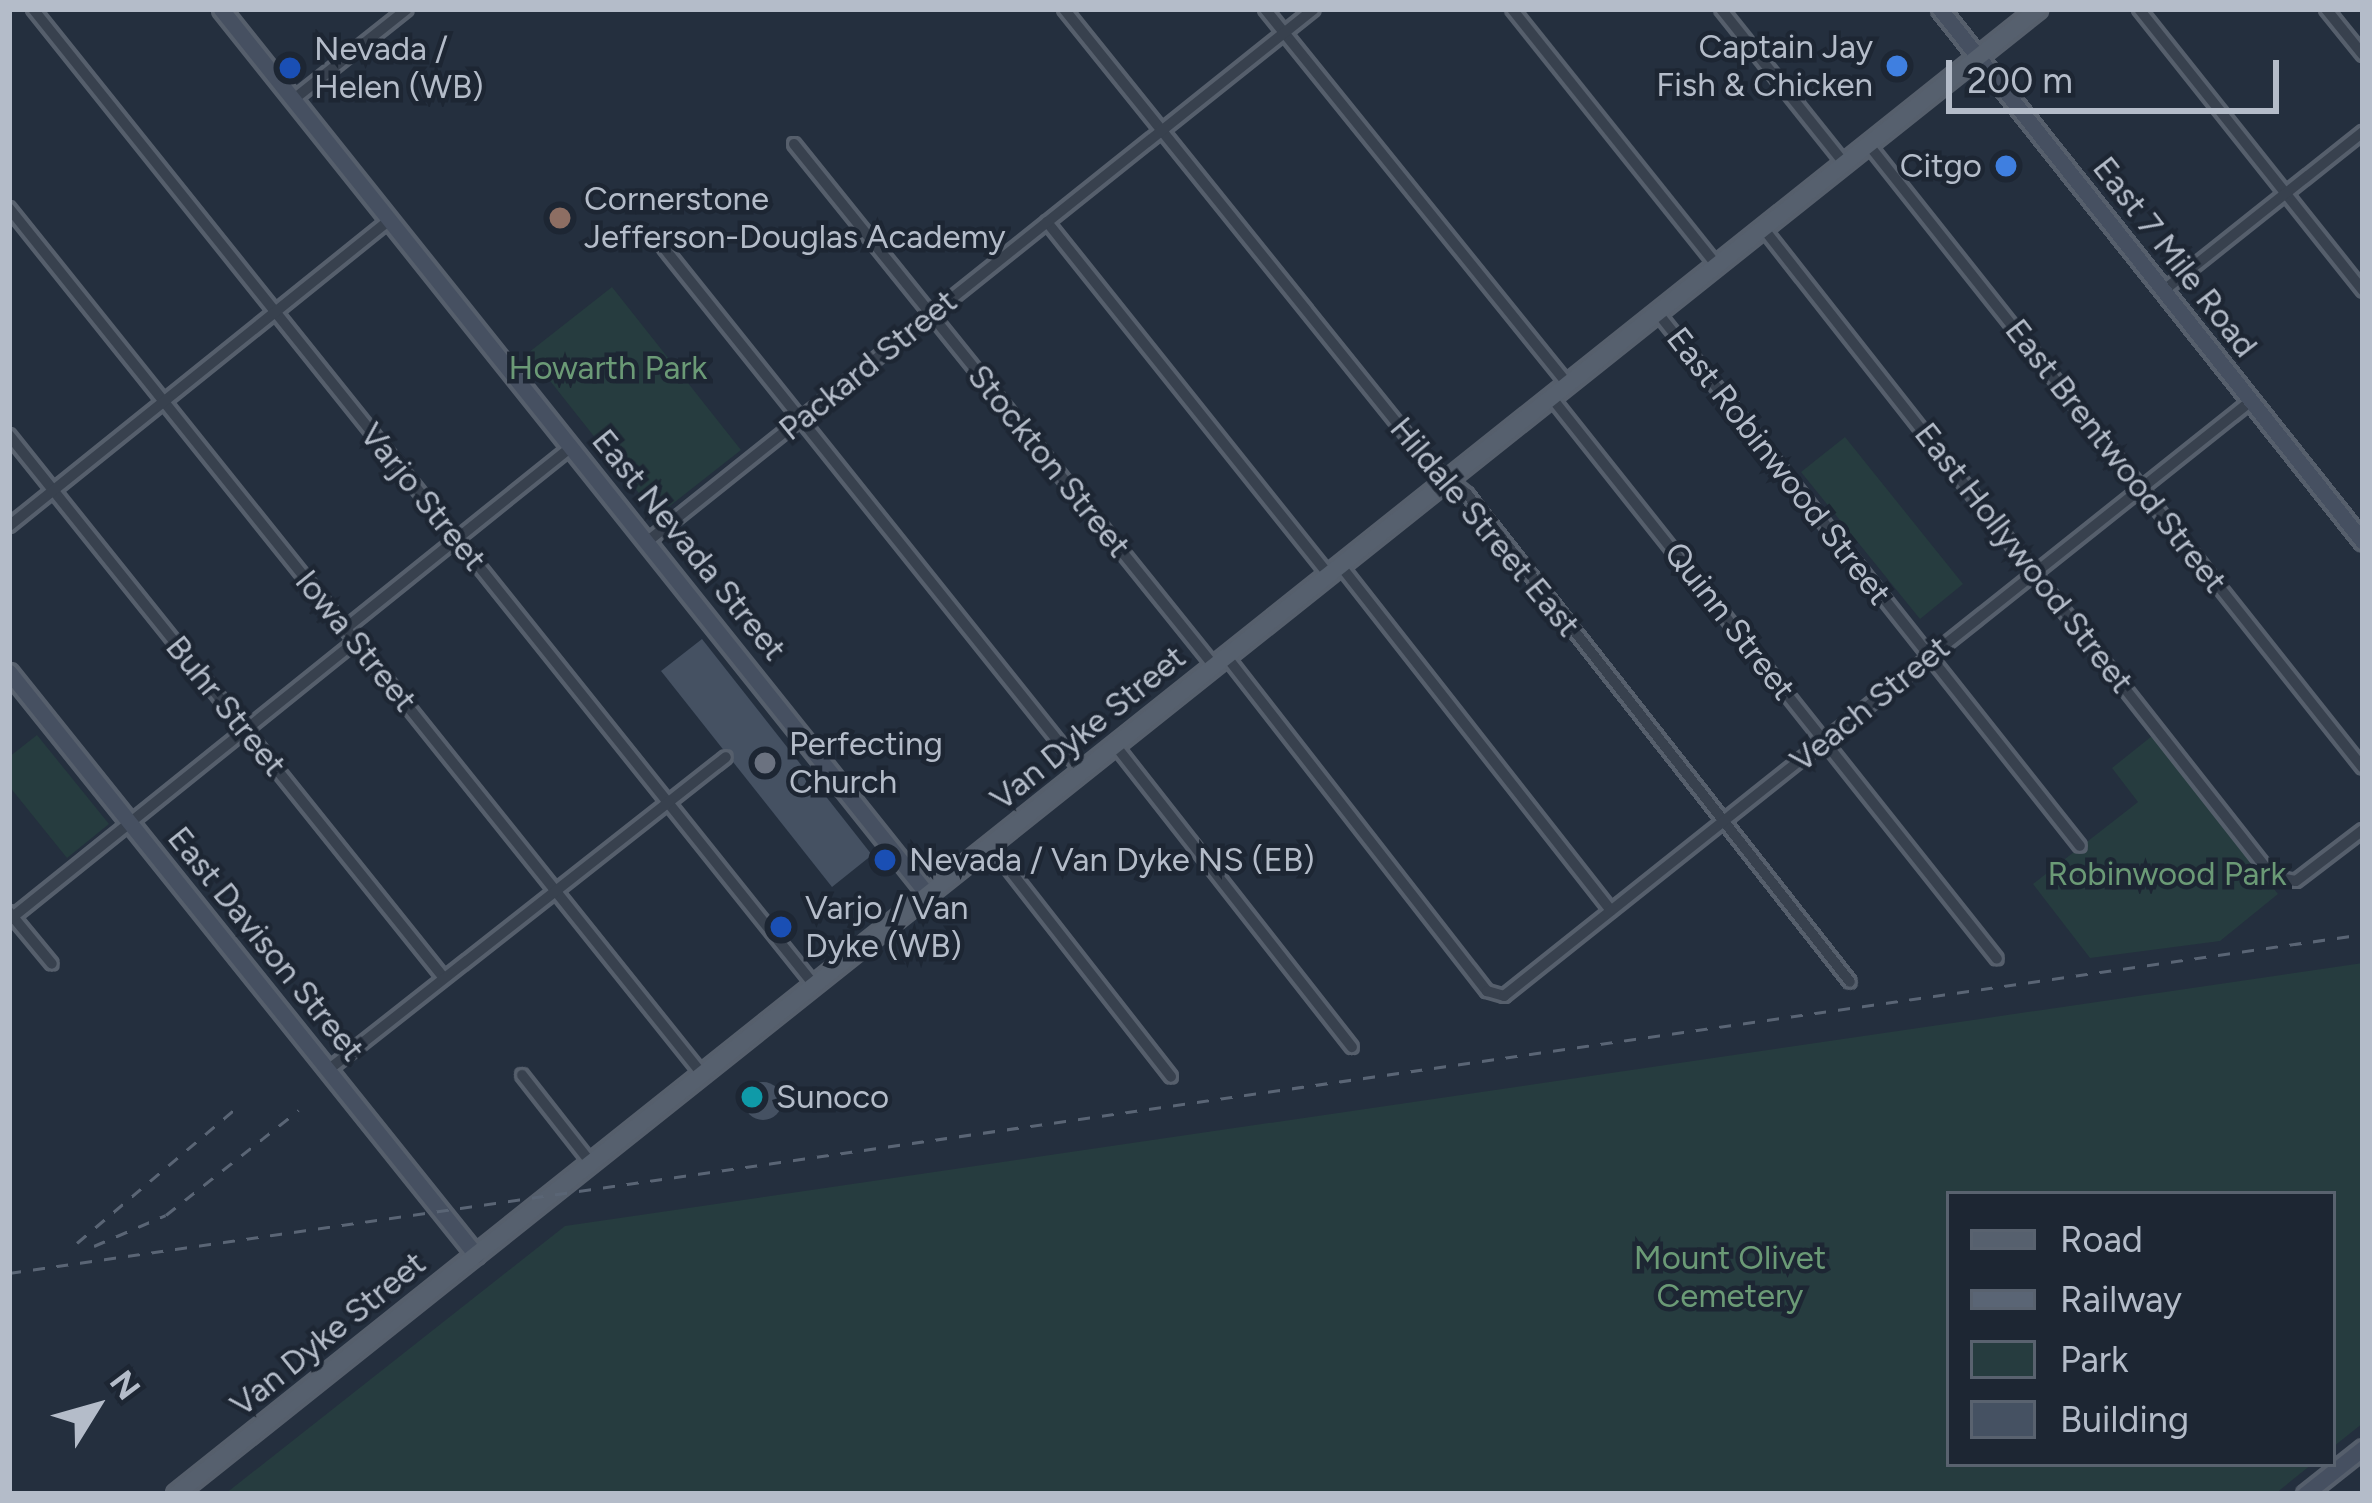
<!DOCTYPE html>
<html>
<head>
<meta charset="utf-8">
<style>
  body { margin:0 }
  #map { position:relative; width:2372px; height:1503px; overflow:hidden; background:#242f3e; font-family:Figtree,sans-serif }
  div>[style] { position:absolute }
  .green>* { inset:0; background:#263c3f }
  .building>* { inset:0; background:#455162 }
  .round { border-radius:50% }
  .roads { filter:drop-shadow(3px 0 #565f6c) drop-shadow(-3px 0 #565f6c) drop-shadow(0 3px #565f6c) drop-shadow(0 -3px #565f6c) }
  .street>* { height:10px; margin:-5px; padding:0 5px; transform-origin:5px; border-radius:5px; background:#38414e }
  .secondary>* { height:15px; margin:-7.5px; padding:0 7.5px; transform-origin:7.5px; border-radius:7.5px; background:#465061 }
  .primary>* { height:16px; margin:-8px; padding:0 8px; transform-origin:8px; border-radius:8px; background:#56606e }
  .rail>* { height:3px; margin-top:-1.5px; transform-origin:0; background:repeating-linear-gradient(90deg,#5a6575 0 12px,transparent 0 24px) }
  .dots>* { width:33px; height:33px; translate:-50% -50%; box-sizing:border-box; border:6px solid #1d2633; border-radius:50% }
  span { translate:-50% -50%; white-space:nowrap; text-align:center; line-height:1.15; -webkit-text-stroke:9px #1d2633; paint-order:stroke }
  .poi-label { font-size:33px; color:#b4bcc9 }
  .right { translate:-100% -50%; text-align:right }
  .left { translate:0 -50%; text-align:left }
  .street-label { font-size:33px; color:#b4bcc9 }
  .park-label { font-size:33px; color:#6b9a76 }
  .frame { position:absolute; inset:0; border:12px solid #b4bcc9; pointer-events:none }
  .legend { position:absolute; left:1946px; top:1191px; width:390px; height:276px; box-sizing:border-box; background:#1d2633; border:3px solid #59626f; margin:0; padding:15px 21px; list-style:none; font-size:36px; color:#b4bcc9 }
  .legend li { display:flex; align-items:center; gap:24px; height:60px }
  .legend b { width:60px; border:3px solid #59626f }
  .north { position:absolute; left:36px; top:1347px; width:120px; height:120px; -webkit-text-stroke:9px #1d2633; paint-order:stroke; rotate:53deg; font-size:33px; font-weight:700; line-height:48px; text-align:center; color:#b4bcc9 }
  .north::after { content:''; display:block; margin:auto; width:42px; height:54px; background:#b4bcc9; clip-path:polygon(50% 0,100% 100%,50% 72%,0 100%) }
  .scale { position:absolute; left:1946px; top:60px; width:333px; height:54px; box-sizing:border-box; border:6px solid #b4bcc9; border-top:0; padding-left:15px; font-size:36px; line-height:42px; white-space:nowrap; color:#b4bcc9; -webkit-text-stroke:9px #1d2633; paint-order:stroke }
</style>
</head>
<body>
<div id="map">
  <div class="green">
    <div style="clip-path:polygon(612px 287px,741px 450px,657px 516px,528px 353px)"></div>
    <div style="clip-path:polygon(1845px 437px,1963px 584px,1920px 619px,1801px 472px)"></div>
    <div style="clip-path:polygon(37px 735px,109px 824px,67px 858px,9px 786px,9px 757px)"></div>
    <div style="clip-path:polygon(2152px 736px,2278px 894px,2220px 941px,2090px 958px,2033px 884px,2138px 802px,2112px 768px)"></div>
    <div style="clip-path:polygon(2363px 963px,2363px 1423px,2333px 1447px,2333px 1194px,1949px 1194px,1949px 1464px,2312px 1464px,2275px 1494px,225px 1494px,565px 1226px)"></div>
  </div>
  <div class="building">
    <div style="clip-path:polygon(702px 639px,872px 855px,832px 887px,661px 671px)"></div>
    <div class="round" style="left:744px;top:1082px;width:38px;height:38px"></div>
  </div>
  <div class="roads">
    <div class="street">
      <div style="left:33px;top:9px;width:1250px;rotate:51.33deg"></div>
      <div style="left:1064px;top:9px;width:584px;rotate:51.19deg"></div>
      <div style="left:1430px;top:464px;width:48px;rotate:39deg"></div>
      <div style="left:1467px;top:494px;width:620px;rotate:51.87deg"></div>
      <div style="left:1265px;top:9px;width:482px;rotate:51.1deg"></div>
      <div style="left:1512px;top:9px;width:327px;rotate:51.4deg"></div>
      <div style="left:1721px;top:9px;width:197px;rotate:51.4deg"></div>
      <div style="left:2139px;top:9px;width:360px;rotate:51.5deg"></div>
      <div style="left:2326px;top:9px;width:59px;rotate:51.2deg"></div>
      <div style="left:294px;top:99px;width:144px;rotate:-38.5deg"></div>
      <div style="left:794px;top:144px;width:670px;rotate:51.18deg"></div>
      <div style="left:1868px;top:144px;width:796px;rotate:51.58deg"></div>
      <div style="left:9px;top:208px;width:1109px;rotate:51.33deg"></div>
      <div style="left:1047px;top:222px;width:450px;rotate:51.4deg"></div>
      <div style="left:1763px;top:228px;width:825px;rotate:51.84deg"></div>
      <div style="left:2273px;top:877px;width:23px;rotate:10deg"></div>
      <div style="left:2296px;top:881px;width:84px;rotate:-37.3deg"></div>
      <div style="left:664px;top:248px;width:670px;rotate:51.37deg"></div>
      <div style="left:2163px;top:291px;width:256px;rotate:-38.5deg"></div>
      <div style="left:1657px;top:312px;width:681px;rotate:51.62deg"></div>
      <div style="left:1551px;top:397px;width:717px;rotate:51.56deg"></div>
      <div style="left:9px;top:435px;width:694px;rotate:51.31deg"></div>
      <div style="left:9px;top:526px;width:490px;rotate:-38.8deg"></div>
      <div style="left:648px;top:541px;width:852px;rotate:-38.62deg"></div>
      <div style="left:1340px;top:565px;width:439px;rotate:51.9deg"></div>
      <div style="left:346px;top:628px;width:290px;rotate:-38.8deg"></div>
      <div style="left:1226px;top:656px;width:425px;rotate:52.1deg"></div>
      <div style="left:1487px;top:991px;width:18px;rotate:16deg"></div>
      <div style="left:1504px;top:996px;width:955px;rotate:-38.54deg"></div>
      <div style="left:1115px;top:745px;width:384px;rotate:51.9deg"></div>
      <div style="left:990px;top:845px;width:294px;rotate:52deg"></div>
      <div style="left:9px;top:912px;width:67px;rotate:50.4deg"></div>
      <div style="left:9px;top:920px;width:445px;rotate:-38.8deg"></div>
      <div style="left:328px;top:1070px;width:506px;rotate:-38.18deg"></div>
      <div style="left:522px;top:1075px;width:112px;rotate:51.9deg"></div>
    </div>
    <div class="secondary">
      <div style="left:221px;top:9px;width:1134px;rotate:51.41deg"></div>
      <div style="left:1940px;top:9px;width:680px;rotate:51.56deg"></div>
      <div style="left:9px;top:672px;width:747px;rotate:51.3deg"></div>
      <div style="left:2305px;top:1494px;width:74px;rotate:-38.4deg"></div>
    </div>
    <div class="primary">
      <div style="left:176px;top:1494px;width:2382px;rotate:-38.57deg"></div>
    </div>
  </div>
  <div class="rail">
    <div style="left:77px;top:1243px;width:209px;rotate:-40.3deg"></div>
    <div style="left:94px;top:1246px;width:78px;rotate:-23.3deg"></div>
    <div style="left:166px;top:1215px;width:169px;rotate:-38.3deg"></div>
    <div style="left:9px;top:1273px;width:2378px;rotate:-8.19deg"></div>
  </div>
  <div class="dots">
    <div style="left:1897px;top:66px;background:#3f7fe0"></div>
    <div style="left:290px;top:68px;background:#1a4fb4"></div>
    <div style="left:2006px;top:166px;background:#3f7fe0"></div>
    <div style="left:560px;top:218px;background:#8d6e63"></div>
    <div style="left:765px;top:763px;background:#6b7280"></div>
    <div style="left:885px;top:860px;background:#1a4fb4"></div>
    <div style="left:781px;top:927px;background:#1a4fb4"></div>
    <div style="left:752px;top:1097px;background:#0f9aa8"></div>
  </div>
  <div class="poi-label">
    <span class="right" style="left:1873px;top:66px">Captain Jay<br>Fish &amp; Chicken</span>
    <span class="left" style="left:314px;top:68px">Nevada /<br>Helen (WB)</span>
    <span class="right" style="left:1982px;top:166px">Citgo</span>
    <span class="left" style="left:584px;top:218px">Cornerstone<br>Jefferson-Douglas Academy</span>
    <span class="left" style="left:789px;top:763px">Perfecting<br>Church</span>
    <span class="left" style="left:909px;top:860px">Nevada / Van Dyke NS (EB)</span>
    <span class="left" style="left:805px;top:927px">Varjo / Van<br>Dyke (WB)</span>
    <span class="left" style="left:776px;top:1097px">Sunoco</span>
  </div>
  <div class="street-label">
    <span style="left:2175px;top:257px;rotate:52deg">East 7 Mile Road</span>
    <span style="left:868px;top:365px;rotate:-39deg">Packard Street</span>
    <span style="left:2116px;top:456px;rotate:52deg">East Brentwood Street</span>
    <span style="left:1049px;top:461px;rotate:51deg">Stockton Street</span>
    <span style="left:1779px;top:466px;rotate:52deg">East Robinwood Street</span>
    <span style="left:423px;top:497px;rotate:51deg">Varjo Street</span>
    <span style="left:1485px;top:527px;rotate:50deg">Hildale Street East</span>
    <span style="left:689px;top:545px;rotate:51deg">East Nevada Street</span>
    <span style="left:2024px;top:558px;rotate:52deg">East Hollywood Street</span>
    <span style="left:1730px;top:621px;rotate:52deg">Quinn Street</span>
    <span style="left:356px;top:641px;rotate:51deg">Iowa Street</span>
    <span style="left:1870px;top:704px;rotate:-39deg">Veach Street</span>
    <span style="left:226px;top:706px;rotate:51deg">Buhr Street</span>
    <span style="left:1088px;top:728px;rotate:-39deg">Van Dyke Street</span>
    <span style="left:266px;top:944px;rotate:51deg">East Davison Street</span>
    <span style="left:328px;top:1334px;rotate:-39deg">Van Dyke Street</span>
  </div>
  <div class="park-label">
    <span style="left:608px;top:368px">Howarth Park</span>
    <span style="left:2167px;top:874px">Robinwood Park</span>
    <span style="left:1730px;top:1277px">Mount Olivet<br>Cemetery</span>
  </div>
  <div class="frame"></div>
  <ul class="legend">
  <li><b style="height:15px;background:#56606e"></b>Road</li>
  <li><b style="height:15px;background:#5a6575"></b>Railway</li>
  <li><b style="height:33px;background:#263c3f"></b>Park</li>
  <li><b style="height:33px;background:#455162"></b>Building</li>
  </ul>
  <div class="north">N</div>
  <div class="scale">200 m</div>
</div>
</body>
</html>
